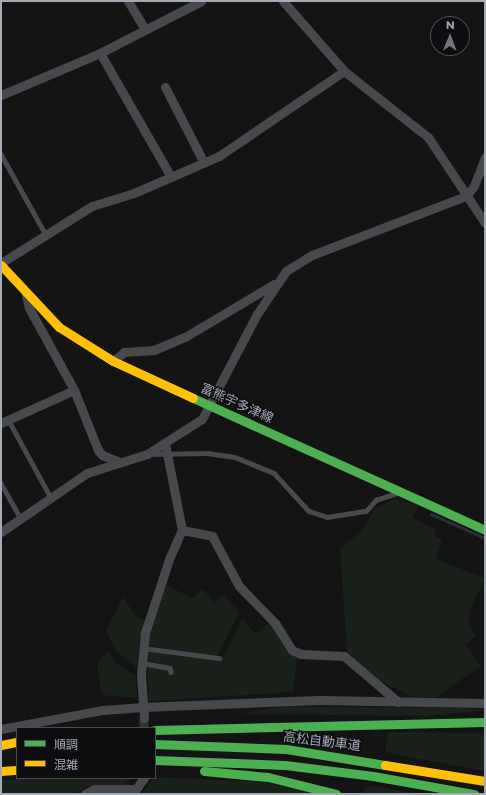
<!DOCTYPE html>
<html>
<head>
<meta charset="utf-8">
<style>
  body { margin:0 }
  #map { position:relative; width:486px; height:795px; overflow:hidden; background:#141414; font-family:Montserrat,"Noto Sans JP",sans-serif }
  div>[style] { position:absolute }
  .green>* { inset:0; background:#1a211a }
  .stream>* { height:2.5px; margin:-1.25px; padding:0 1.25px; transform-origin:1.25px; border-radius:1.25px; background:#263037 }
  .street-tunnel>* { height:9px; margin-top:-4.5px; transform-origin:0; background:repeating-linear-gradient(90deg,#313235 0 9px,transparent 0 13.5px) }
  .lane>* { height:4.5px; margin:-2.25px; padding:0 2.25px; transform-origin:2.25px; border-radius:2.25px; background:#48494d }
  .street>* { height:9px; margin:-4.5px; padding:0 4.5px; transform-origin:4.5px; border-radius:4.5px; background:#48494d }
  .fast>* { height:9px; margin:-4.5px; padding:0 4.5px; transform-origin:4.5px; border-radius:4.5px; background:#4caf50 }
  .slow>* { height:9px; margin:-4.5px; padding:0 4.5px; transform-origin:4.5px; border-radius:4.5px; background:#ffc107 }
  span { translate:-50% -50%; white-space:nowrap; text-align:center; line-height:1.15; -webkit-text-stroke:3px #0e0e10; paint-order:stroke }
  .street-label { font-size:13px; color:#a3abb7 }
  .frame { position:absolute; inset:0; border:2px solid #a3abb7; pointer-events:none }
  .legend { position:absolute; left:16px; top:727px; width:140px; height:52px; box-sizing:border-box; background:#0e0e10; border:1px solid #4a4d53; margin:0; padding:5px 7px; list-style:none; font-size:12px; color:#a3abb7 }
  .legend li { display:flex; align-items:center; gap:8px; height:20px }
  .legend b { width:20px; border:1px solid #4a4d53 }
  .north { position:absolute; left:430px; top:16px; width:40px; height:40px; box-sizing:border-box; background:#0e0e10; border:1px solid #4a4d53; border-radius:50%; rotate:1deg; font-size:11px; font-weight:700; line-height:16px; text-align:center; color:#a3abb7 }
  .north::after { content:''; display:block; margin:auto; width:14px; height:18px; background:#71767e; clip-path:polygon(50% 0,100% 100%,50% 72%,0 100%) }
</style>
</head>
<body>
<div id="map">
  <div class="green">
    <div style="clip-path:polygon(395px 499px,418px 506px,413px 518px,435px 529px,436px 537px,442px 540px,436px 559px,485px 578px,469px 612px,469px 623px,476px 636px,466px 645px,481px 666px,436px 697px,416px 698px,402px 692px,377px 679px,347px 652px,340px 548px,361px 532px,375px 508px)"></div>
    <div style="clip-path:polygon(166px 585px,192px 598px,203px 589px,214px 602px,224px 595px,239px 613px,217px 656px,146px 646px)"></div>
    <div style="clip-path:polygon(123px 597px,135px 615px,145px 621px,139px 641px,137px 668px,115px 650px,106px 630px)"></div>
    <div style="clip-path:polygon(242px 619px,256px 634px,270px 623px,297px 659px,293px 692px,149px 701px,147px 651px,221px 661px)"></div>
    <div style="clip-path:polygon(108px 650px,116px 663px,136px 676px,137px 698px,102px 695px,97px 665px)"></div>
    <div style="clip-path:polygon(279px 707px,463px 708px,485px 710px,427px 716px,238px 714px)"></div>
    <div style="clip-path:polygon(388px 732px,485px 733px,485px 771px,385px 752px)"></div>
    <div style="clip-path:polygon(155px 777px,264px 782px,318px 794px,141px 794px)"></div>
    <div style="clip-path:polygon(34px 778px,131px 778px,124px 785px,87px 786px,75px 794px,1px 794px,1px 780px)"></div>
    <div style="clip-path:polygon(367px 785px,420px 794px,361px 794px)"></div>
  </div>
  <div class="stream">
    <div style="left:431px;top:514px;width:59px;rotate:24deg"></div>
  </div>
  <div class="street-tunnel">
    <div style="left:144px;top:718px;width:10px;rotate:90deg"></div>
  </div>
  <div class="lane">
    <div style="left:1px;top:154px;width:93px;rotate:60.9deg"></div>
    <div style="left:8px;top:419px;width:90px;rotate:61.4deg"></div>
    <div style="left:150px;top:454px;width:57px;rotate:-1deg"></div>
    <div style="left:207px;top:453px;width:28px;rotate:8deg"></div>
    <div style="left:235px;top:457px;width:42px;rotate:22.3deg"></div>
    <div style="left:274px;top:473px;width:52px;rotate:47.4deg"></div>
    <div style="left:309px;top:511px;width:19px;rotate:18deg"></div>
    <div style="left:327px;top:517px;width:39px;rotate:-9deg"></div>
    <div style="left:366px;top:511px;width:15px;rotate:-48deg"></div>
    <div style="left:376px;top:500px;width:23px;rotate:-18deg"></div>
    <div style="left:1px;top:483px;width:41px;rotate:60.9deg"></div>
    <div style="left:143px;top:648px;width:77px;rotate:7.5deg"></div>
    <div style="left:142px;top:663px;width:28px;rotate:10deg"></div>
    <div style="left:170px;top:668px;width:4px;rotate:76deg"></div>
  </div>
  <div class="street">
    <div style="left:128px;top:1px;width:31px;rotate:59deg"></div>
    <div style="left:283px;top:1px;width:93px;rotate:48.9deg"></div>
    <div style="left:344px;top:71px;width:107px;rotate:38.2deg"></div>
    <div style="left:428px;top:137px;width:103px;rotate:56.5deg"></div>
    <div style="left:100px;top:53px;width:143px;rotate:60.2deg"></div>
    <div style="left:165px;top:87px;width:85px;rotate:62.8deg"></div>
    <div style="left:1px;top:95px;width:108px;rotate:-23deg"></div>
    <div style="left:100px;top:53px;width:114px;rotate:-27.2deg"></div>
    <div style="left:1px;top:263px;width:107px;rotate:-32.1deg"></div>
    <div style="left:92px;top:206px;width:44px;rotate:-17.2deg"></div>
    <div style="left:134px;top:193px;width:93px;rotate:-23.5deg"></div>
    <div style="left:219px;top:156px;width:151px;rotate:-34.2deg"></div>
    <div style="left:26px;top:295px;width:13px;rotate:77deg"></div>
    <div style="left:29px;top:308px;width:94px;rotate:61.2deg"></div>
    <div style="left:74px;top:390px;width:65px;rotate:68.2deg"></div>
    <div style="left:98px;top:450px;width:6px;rotate:51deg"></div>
    <div style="left:102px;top:455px;width:17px;rotate:21deg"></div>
    <div style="left:113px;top:361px;width:14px;rotate:-39deg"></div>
    <div style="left:124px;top:352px;width:30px;rotate:-4deg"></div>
    <div style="left:154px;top:350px;width:34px;rotate:-23deg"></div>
    <div style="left:185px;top:337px;width:104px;rotate:-30.8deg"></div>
    <div style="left:1px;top:423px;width:80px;rotate:-24.3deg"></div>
    <div style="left:182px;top:530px;width:31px;rotate:11deg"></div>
    <div style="left:212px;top:536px;width:57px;rotate:61.6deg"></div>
    <div style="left:239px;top:586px;width:52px;rotate:45.8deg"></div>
    <div style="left:275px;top:623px;width:32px;rotate:58deg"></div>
    <div style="left:292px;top:650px;width:10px;rotate:24deg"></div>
    <div style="left:301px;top:654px;width:43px;rotate:2.7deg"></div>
    <div style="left:344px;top:656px;width:71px;rotate:40.4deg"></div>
    <div style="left:1px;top:532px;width:104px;rotate:-34.5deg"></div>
    <div style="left:87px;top:473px;width:63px;rotate:-17.6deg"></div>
    <div style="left:147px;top:454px;width:65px;rotate:-32.5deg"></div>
    <div style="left:202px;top:419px;width:119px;rotate:-62.4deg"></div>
    <div style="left:257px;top:314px;width:52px;rotate:-56deg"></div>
    <div style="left:286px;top:271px;width:31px;rotate:-32deg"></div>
    <div style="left:312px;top:255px;width:165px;rotate:-21deg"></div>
    <div style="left:466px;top:196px;width:13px;rotate:-51deg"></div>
    <div style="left:474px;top:186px;width:31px;rotate:-69deg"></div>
    <div style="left:144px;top:718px;width:44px;rotate:-93.9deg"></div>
    <div style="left:141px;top:674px;width:41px;rotate:-84.4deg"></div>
    <div style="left:145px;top:633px;width:78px;rotate:-72deg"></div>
    <div style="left:169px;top:559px;width:32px;rotate:-66deg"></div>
    <div style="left:182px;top:530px;width:89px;rotate:-101.1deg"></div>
    <div style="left:1px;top:729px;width:104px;rotate:-10.6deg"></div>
    <div style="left:103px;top:710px;width:40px;rotate:-4.3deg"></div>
    <div style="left:143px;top:707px;width:176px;rotate:-2.3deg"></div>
    <div style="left:319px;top:700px;width:166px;rotate:1deg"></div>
    <div style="left:85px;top:794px;width:10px;rotate:-29deg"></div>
    <div style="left:94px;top:789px;width:42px"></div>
    <div style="left:136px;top:789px;width:14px;rotate:-54deg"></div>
  </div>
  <div class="fast">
    <div style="left:193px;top:398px;width:320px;rotate:24.3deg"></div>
    <div style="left:155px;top:730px;width:330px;rotate:-1.4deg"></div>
    <div style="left:155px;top:744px;width:131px;rotate:2.2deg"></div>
    <div style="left:286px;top:749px;width:100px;rotate:9.2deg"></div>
    <div style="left:155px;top:760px;width:130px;rotate:2.2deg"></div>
    <div style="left:285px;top:765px;width:89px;rotate:7.1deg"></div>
    <div style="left:373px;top:776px;width:103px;rotate:10.1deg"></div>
    <div style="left:204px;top:771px;width:64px;rotate:5.4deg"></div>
    <div style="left:268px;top:777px;width:70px;rotate:14deg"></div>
  </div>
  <div class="slow">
    <div style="left:1px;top:265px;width:85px;rotate:46.9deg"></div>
    <div style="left:59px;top:327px;width:64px;rotate:32.2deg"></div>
    <div style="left:113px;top:361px;width:88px;rotate:24.8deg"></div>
    <div style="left:1px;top:745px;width:16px;rotate:-11deg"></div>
    <div style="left:385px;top:765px;width:101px;rotate:9.1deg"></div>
    <div style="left:1px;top:771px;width:16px;rotate:-4deg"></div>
  </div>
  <div class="street-label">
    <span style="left:237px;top:403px;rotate:24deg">富熊宇多津線</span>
    <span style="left:322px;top:741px;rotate:7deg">高松自動車道</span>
  </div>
  <div class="frame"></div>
  <ul class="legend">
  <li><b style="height:5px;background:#4caf50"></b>順調</li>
  <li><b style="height:5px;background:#ffc107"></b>混雑</li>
  </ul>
  <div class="north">N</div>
</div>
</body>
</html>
